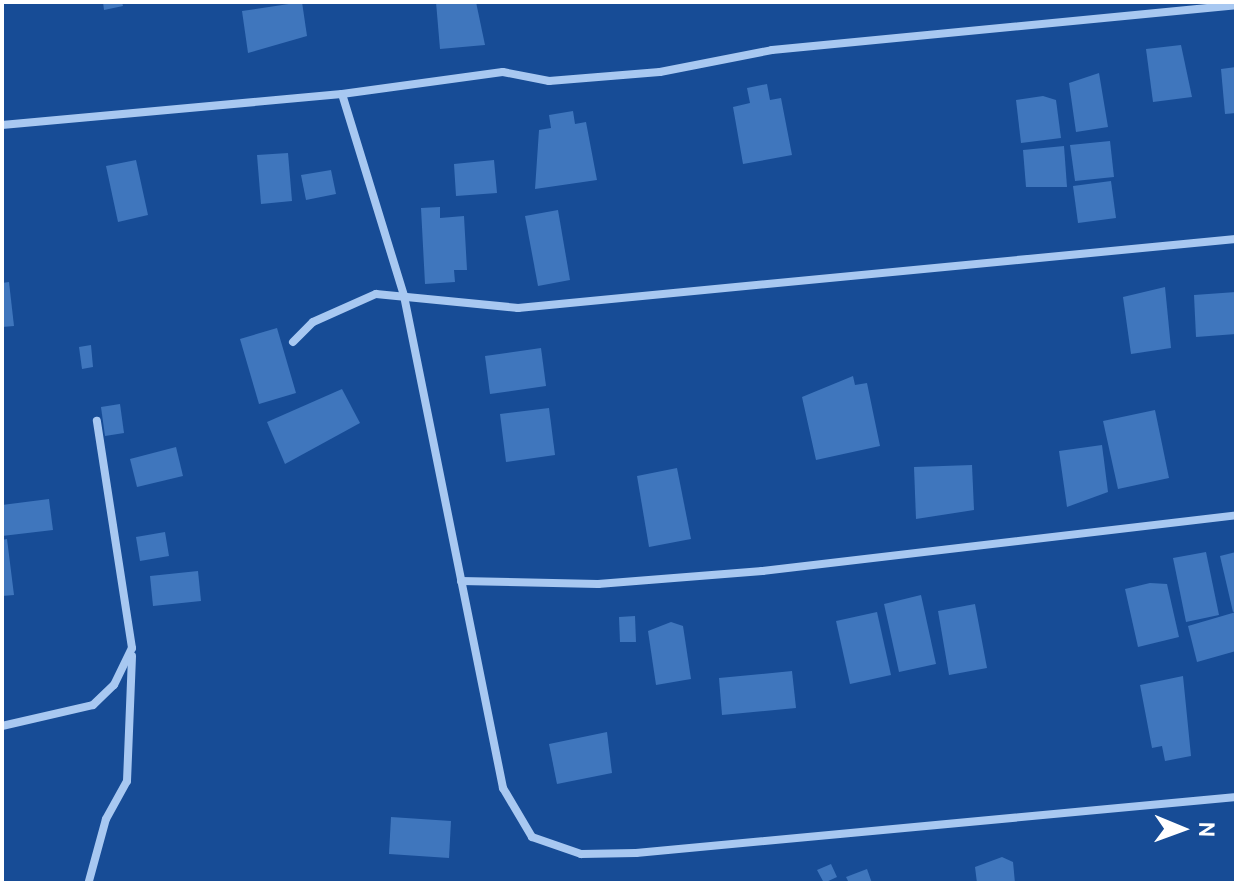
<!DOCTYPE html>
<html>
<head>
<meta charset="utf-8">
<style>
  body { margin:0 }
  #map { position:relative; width:1238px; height:885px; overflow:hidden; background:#174c96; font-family:Cabin,sans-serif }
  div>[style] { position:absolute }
  .building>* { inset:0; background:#3f76bd }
  .street>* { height:8px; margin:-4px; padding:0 4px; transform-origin:4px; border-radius:4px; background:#a8c8f1 }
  span { translate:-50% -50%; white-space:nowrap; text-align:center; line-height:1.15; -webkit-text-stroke:7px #174c96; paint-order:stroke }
  .frame { position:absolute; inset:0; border:4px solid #fff; pointer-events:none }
  .north { position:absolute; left:1142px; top:789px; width:80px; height:80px; -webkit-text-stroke:6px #174c96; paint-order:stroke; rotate:91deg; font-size:22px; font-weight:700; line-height:32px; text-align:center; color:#fff }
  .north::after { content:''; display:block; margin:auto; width:28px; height:36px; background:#fff; clip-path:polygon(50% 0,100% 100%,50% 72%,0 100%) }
</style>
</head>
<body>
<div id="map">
  <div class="building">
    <div style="clip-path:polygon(103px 2px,122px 2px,123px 6px,104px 10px)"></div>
    <div style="clip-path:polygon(302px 2px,307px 36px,248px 53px,242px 11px)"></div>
    <div style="clip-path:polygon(436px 2px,476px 2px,485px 45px,440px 49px)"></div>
    <div style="clip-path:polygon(1181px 45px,1192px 97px,1153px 102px,1146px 49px)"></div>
    <div style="clip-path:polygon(1236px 67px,1236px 113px,1225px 114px,1221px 69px)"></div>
    <div style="clip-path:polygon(1099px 73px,1108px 127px,1076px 132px,1069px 83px)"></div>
    <div style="clip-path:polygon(767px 84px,770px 100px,781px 98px,792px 155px,743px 164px,733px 107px,750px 103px,747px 88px)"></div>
    <div style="clip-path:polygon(1043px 96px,1056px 100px,1061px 138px,1021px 143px,1016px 100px)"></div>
    <div style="clip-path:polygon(573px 111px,575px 124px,586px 122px,597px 180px,535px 189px,539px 130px,551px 128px,549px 115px)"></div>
    <div style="clip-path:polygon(1110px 141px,1114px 177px,1075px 181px,1070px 145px)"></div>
    <div style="clip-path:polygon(1064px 146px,1067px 187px,1026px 187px,1023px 150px)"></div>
    <div style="clip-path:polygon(288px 153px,292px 201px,261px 204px,257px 155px)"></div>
    <div style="clip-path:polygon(136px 160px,148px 215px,118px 222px,106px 166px)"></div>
    <div style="clip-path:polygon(494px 160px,497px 193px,456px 196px,454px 164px)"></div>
    <div style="clip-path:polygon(331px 170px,336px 194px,306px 200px,301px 175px)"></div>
    <div style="clip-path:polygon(1111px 181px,1116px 218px,1078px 223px,1073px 186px)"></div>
    <div style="clip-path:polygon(440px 207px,440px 218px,464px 216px,467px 270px,454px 270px,455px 282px,425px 284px,421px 208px)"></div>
    <div style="clip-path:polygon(558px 210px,570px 280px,538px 286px,525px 216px)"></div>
    <div style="clip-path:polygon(9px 282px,14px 326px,2px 327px,2px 283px)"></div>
    <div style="clip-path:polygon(1165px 287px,1171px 348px,1131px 354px,1123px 297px)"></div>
    <div style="clip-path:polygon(1236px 292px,1236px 334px,1196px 337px,1194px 295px)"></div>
    <div style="clip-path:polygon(277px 328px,296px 393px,259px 404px,240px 339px)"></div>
    <div style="clip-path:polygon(91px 345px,93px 367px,82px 369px,79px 347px)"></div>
    <div style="clip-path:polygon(541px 348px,546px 386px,490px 394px,485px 356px)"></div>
    <div style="clip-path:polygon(853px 376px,855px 385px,867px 383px,880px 446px,816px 460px,802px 397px)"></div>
    <div style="clip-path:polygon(342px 389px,360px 423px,285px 464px,267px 422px)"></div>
    <div style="clip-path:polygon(120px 404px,124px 433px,105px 436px,101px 407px)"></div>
    <div style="clip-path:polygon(549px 408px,555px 455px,506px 462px,500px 414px)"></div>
    <div style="clip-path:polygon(1155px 410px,1169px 478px,1118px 489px,1103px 421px)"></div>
    <div style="clip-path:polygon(1102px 445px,1108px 492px,1067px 507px,1059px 451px)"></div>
    <div style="clip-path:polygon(176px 447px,183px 476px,137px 487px,130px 459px)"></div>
    <div style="clip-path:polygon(972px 465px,974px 510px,916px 519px,914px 467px)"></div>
    <div style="clip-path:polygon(677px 468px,691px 539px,649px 547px,637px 476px)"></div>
    <div style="clip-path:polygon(49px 499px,53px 530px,2px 536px,2px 505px)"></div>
    <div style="clip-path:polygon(165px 532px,169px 556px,140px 561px,136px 537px)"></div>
    <div style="clip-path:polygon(7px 539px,14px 595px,2px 596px,2px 540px)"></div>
    <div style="clip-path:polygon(1206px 552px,1219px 615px,1186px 622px,1173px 558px)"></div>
    <div style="clip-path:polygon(1236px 552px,1236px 611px,1233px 612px,1220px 556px)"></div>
    <div style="clip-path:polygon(198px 571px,201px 601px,153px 606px,150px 576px)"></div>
    <div style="clip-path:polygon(1150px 583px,1167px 584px,1179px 637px,1138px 647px,1125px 589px)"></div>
    <div style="clip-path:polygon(921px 595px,936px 664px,899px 672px,884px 604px)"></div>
    <div style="clip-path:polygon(975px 604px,987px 668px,949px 675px,938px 611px)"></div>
    <div style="clip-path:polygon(877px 612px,891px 675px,850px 684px,836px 621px)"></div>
    <div style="clip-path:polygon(1236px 612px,1236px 651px,1197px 662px,1188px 626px)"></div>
    <div style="clip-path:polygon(635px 616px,636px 642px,620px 642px,619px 617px)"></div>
    <div style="clip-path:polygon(671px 622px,683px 626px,691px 679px,656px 685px,648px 631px)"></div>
    <div style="clip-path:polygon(792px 671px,796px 708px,722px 715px,719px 678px)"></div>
    <div style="clip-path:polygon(1183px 676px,1191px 756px,1165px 761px,1162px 746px,1152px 748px,1140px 685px)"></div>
    <div style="clip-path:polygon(607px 732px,612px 773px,557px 784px,549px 744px)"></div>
    <div style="clip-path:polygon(391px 817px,451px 821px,449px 858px,389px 854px)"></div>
    <div style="clip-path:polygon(1002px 857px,1013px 862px,1015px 883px,977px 883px,975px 867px)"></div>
    <div style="clip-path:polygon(831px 864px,837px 877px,824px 883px,817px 870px)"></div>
    <div style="clip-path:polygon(867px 869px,872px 883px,849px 883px,846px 877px)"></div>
  </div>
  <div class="street">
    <div style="left:342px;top:94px;width:162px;rotate:-7.8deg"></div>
    <div style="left:503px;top:72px;width:47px;rotate:11.1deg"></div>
    <div style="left:549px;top:81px;width:111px;rotate:-4.6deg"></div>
    <div style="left:660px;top:72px;width:114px;rotate:-11.1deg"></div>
    <div style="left:772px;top:50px;width:466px;rotate:-5.5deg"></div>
    <div style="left:2px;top:125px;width:341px;rotate:-5.2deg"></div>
    <div style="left:342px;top:94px;width:211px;rotate:72.9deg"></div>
    <div style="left:404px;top:296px;width:502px;rotate:78.62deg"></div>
    <div style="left:503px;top:788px;width:57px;rotate:59.4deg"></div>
    <div style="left:532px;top:837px;width:52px;rotate:19.1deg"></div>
    <div style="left:581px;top:854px;width:55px;rotate:-1deg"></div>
    <div style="left:636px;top:853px;width:603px;rotate:-5.33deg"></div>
    <div style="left:293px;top:342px;width:28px;rotate:-45deg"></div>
    <div style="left:313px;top:322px;width:69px;rotate:-24deg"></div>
    <div style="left:376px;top:294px;width:143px;rotate:5.6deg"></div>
    <div style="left:518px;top:308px;width:721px;rotate:-5.49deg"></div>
    <div style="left:461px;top:581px;width:137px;rotate:1.3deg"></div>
    <div style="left:598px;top:584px;width:165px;rotate:-4.5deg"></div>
    <div style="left:762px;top:571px;width:477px;rotate:-6.7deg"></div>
    <div style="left:2px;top:726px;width:93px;rotate:-13deg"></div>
    <div style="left:93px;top:705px;width:29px;rotate:-44deg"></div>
    <div style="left:114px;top:685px;width:41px;rotate:-64.1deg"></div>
    <div style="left:132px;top:648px;width:230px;rotate:-98.8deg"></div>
    <div style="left:89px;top:881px;width:64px;rotate:-74.7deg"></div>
    <div style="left:106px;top:819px;width:43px;rotate:-61.1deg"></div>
    <div style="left:127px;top:781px;width:125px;rotate:-87.7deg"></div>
  </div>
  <div class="frame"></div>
  <div class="north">N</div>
</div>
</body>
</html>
